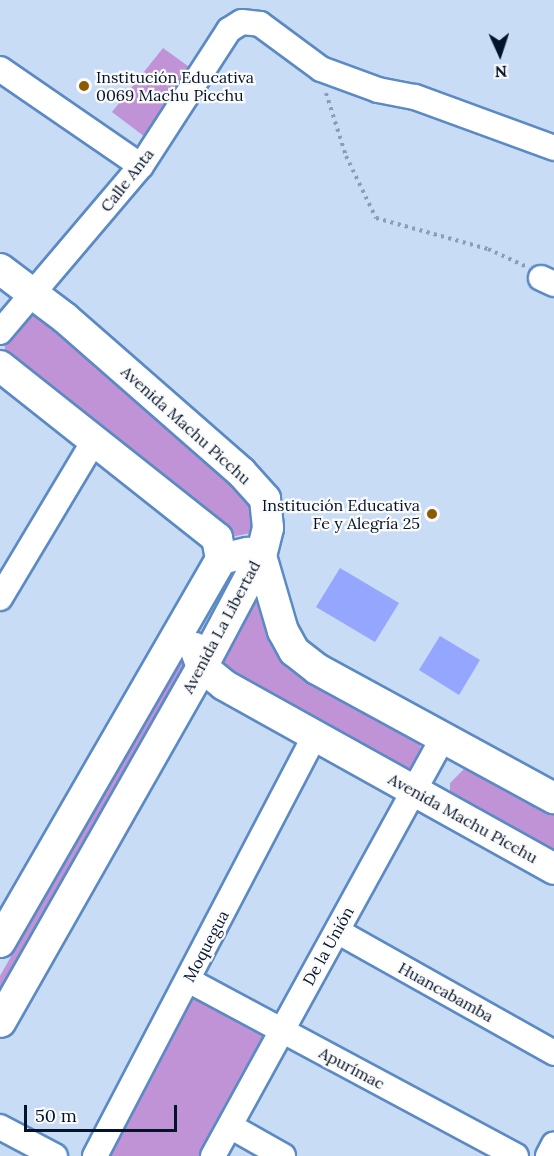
<!DOCTYPE html>
<html>
<head>
<meta charset="utf-8">
<style>
  body { margin:0 }
  #map { position:relative; width:554px; height:1156px; overflow:hidden; background:#c8dcf5; font-family:Lora,serif }
  div>[style] { position:absolute }
  .green>* { inset:0; background:#c093d6 }
  .building>* { inset:0; background:#94a6fd }
  .path>* { height:4px; margin-top:-2px; transform-origin:0; background:repeating-linear-gradient(90deg,#8b9eb6 0 3px,transparent 0 7.5px) }
  .roads { filter:drop-shadow(2px 0 #5b8ac4) drop-shadow(-2px 0 #5b8ac4) drop-shadow(0 2px #5b8ac4) drop-shadow(0 -2px #5b8ac4) }
  .minor>* { height:24px; margin:-12px; padding:0 12px; transform-origin:12px; border-radius:12px; background:#fff }
  .tertiary>* { height:30px; margin:-15px; padding:0 15px; transform-origin:15px; border-radius:15px; background:#fff }
  .dots>* { width:16px; height:16px; translate:-50% -50%; box-sizing:border-box; border:3px solid #fbfbfb; border-radius:50% }
  span { translate:-50% -50%; white-space:nowrap; text-align:center; line-height:1.15; -webkit-text-stroke:4.5px #fbfbfb; paint-order:stroke }
  .poi-label { font-size:16px; color:#031329 }
  .left { translate:0 -50%; text-align:left }
  .right { translate:-100% -50%; text-align:right }
  .street-label { font-size:16px; color:#031329 }
  .north { position:absolute; left:470px; top:24px; width:60px; height:60px; -webkit-text-stroke:4px #fbfbfb; paint-order:stroke; rotate:177deg; font-size:16px; font-weight:700; line-height:24px; text-align:center; color:#031329 }
  .north::after { content:''; display:block; margin:auto; width:21px; height:27px; background:#031329; clip-path:polygon(50% 0,100% 100%,50% 72%,0 100%) }
  .scale { position:absolute; left:24px; top:1105px; width:153px; height:27px; box-sizing:border-box; border:3px solid #031329; border-top:0; padding-left:8px; font-size:18px; line-height:21px; white-space:nowrap; color:#031329; -webkit-text-stroke:4px #fbfbfb; paint-order:stroke }
</style>
</head>
<body>
<div id="map">
  <div class="green">
    <div style="clip-path:polygon(163px 48px,199px 74px,145px 137px,112px 112px)"></div>
    <div style="clip-path:polygon(34px 313px,47px 315px,251px 493px,257px 526px,251px 533px,231px 537px,6px 355px,4px 341px)"></div>
    <div style="clip-path:polygon(257px 587px,265px 618px,420px 737px,421px 758px,415px 766px,405px 771px,222px 670px,221px 647px)"></div>
    <div style="clip-path:polygon(178px 660px,192px 666px,0 1009px,0 976px)"></div>
    <div style="clip-path:polygon(466px 767px,554px 809px,554px 859px,450px 796px,450px 783px)"></div>
    <div style="clip-path:polygon(190px 988px,274px 1033px,203px 1156px,103px 1156px)"></div>
  </div>
  <div class="building">
    <div style="clip-path:polygon(340px 568px,399px 603px,375px 642px,316px 607px)"></div>
    <div style="clip-path:polygon(440px 636px,480px 660px,459px 695px,419px 670px)"></div>
  </div>
  <div class="path">
    <div style="left:326px;top:93px;width:66px;rotate:72.4deg"></div>
    <div style="left:346px;top:156px;width:69px;rotate:64.2deg"></div>
    <div style="left:376px;top:218px;width:116px;rotate:15.5deg"></div>
    <div style="left:488px;top:249px;width:41px;rotate:24.7deg"></div>
  </div>
  <div class="roads">
    <div class="minor">
      <div style="left:0;top:69px;width:171px;rotate:34.5deg"></div>
      <div style="left:541px;top:278px;width:14px;rotate:25deg"></div>
      <div style="left:0;top:332px;width:218px;rotate:-49.7deg"></div>
      <div style="left:141px;top:166px;width:162px;rotate:-57.1deg"></div>
      <div style="left:229px;top:30px;width:15px;rotate:-32deg"></div>
      <div style="left:242px;top:22px;width:18px;rotate:6deg"></div>
      <div style="left:260px;top:24px;width:76px;rotate:36.4deg"></div>
      <div style="left:321px;top:69px;width:61px;rotate:20.2deg"></div>
      <div style="left:378px;top:90px;width:38px;rotate:11deg"></div>
      <div style="left:415px;top:97px;width:148px;rotate:20.1deg"></div>
      <div style="left:0;top:598px;width:185px;rotate:-59.1deg"></div>
      <div style="left:337px;top:931px;width:249px;rotate:29.3deg"></div>
      <div style="left:188px;top:980px;width:372px;rotate:28.2deg"></div>
      <div style="left:230px;top:1126px;width:61px;rotate:29.5deg"></div>
      <div style="left:0;top:1127px;width:62px;rotate:27.8deg"></div>
      <div style="left:95px;top:1156px;width:474px;rotate:-62.4deg"></div>
      <div style="left:213px;top:1156px;width:478px;rotate:-61.2deg"></div>
      <div style="left:548px;top:1156px;width:13px;rotate:-63deg"></div>
    </div>
    <div class="tertiary">
      <div style="left:0;top:269px;width:81px;rotate:37deg"></div>
      <div style="left:65px;top:318px;width:234px;rotate:41.2deg"></div>
      <div style="left:241px;top:472px;width:36px;rotate:48deg"></div>
      <div style="left:265px;top:499px;width:29px;rotate:84deg"></div>
      <div style="left:268px;top:528px;width:29px;rotate:104deg"></div>
      <div style="left:261px;top:556px;width:126px;rotate:118deg"></div>
      <div style="left:202px;top:667px;width:408px;rotate:119.6deg"></div>
      <div style="left:0;top:366px;width:277px;rotate:38.4deg"></div>
      <div style="left:217px;top:538px;width:21px;rotate:79deg"></div>
      <div style="left:261px;top:556px;width:78px;rotate:73.7deg"></div>
      <div style="left:283px;top:631px;width:23px;rotate:61deg"></div>
      <div style="left:294px;top:651px;width:29px;rotate:38deg"></div>
      <div style="left:317px;top:669px;width:270px;rotate:28.6deg"></div>
      <div style="left:195px;top:648px;width:20px;rotate:70deg"></div>
      <div style="left:202px;top:667px;width:28px;rotate:39deg"></div>
      <div style="left:224px;top:685px;width:378px;rotate:29.1deg"></div>
      <div style="left:0;top:942px;width:442px;rotate:-60deg"></div>
      <div style="left:221px;top:559px;width:28px;rotate:-13deg"></div>
      <div style="left:248px;top:553px;width:13px;rotate:13deg"></div>
    </div>
  </div>
  <div class="dots">
    <div style="left:84px;top:86px;background:#8b5c02"></div>
    <div style="left:432px;top:514px;background:#8b5c02"></div>
  </div>
  <div class="poi-label">
    <span class="left" style="left:96px;top:86px">Institución Educativa<br>0069 Machu Picchu</span>
    <span class="right" style="left:420px;top:514px">Institución Educativa<br>Fe y Alegría 25</span>
  </div>
  <div class="street-label">
    <span style="left:127px;top:180px;rotate:-52deg">Calle Anta</span>
    <span style="left:186px;top:425px;rotate:42deg">Avenida Machu Picchu</span>
    <span style="left:221px;top:627px;rotate:-62deg">Avenida La Libertad</span>
    <span style="left:463px;top:818px;rotate:29deg">Avenida Machu Picchu</span>
    <span style="left:206px;top:946px;rotate:-62deg">Moquegua</span>
    <span style="left:328px;top:946px;rotate:-61deg">De la Unión</span>
    <span style="left:446px;top:992px;rotate:29deg">Huancabamba</span>
    <span style="left:352px;top:1068px;rotate:28deg">Apurímac</span>
  </div>
  <div class="north">N</div>
  <div class="scale">50 m</div>
</div>
</body>
</html>
